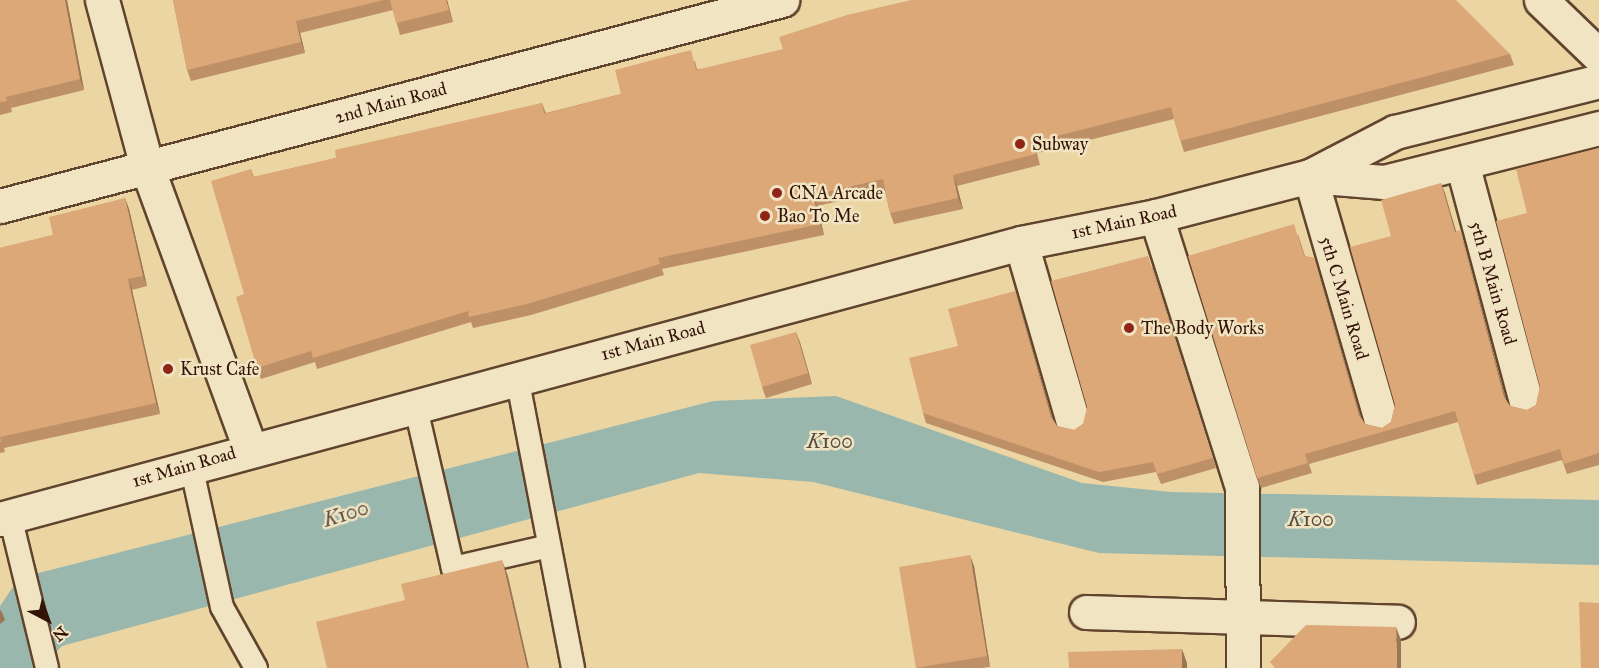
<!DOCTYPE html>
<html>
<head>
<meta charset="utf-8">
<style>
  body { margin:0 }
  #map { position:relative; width:1599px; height:668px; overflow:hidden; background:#ead5a3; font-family:"IM FELL Great Primer",serif }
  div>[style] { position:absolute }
  .water>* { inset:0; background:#9ab7ae }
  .roads { filter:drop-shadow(2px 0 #61442d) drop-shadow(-2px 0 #61442d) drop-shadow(0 2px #61442d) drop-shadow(0 -2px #61442d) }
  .service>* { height:22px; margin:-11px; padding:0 11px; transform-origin:11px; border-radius:11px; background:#f1e4c3 }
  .minor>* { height:33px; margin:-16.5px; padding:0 16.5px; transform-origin:16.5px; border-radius:16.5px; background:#f1e4c3 }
  .tertiary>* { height:33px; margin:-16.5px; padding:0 16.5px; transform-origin:16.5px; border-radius:16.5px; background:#f1e4c3 }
  .wall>* { inset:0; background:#be9067 }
  .shaded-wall>* { inset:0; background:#9b7654 }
  .building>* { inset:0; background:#dda878 }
  .dots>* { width:16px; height:16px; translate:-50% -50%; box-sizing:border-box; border:3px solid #f1e4c3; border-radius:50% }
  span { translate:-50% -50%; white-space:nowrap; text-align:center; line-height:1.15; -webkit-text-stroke:5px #f1e4c3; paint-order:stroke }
  .street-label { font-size:18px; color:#331306 }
  .poi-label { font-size:18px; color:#331306 }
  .left { translate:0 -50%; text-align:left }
  .water-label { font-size:20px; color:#574c41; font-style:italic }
  .north { position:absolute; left:18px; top:590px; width:60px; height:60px; -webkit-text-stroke:4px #f1e4c3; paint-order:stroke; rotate:139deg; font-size:16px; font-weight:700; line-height:24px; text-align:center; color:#331306 }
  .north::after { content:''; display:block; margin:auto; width:21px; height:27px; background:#331306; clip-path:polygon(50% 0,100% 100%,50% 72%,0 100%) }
</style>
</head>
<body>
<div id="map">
  <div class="water">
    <div style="clip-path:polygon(836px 396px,1082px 483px,1171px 492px,1599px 500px,1599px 565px,1099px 553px,813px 482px,699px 473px,62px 646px,40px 668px,0 668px,0 606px,19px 578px,713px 401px)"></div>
  </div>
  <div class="roads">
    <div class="service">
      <div style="left:517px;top:377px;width:296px;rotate:79.1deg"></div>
      <div style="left:415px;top:404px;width:168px;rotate:77deg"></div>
      <div style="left:453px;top:568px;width:98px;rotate:-12.9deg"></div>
      <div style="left:191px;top:465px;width:145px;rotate:77.7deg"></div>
      <div style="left:222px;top:607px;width:70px;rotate:60.9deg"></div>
      <div style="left:10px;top:516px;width:156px;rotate:76.3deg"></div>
    </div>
    <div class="minor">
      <div style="left:102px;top:0;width:173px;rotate:74.9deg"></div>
      <div style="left:147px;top:167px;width:300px;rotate:69.9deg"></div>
      <div style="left:1541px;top:0;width:81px;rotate:44deg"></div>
      <div style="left:1462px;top:163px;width:247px;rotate:75deg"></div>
      <div style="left:1310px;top:176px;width:254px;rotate:73.8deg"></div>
      <div style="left:0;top:206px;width:809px;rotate:-14.76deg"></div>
      <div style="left:1156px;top:216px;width:284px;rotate:72.4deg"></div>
      <div style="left:1242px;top:487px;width:181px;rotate:89.7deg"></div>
      <div style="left:1021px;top:243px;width:186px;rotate:73.8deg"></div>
      <div style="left:1086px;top:612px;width:312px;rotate:1.8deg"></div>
    </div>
    <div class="tertiary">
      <div style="left:1310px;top:176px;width:74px;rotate:4.6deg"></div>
      <div style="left:1384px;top:182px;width:222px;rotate:-14.1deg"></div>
      <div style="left:0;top:519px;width:1058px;rotate:-15.13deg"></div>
      <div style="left:1021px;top:243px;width:138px;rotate:-11.3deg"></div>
      <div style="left:1156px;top:216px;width:159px;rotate:-14.6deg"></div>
      <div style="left:1310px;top:176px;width:96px;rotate:-27.4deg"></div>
      <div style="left:1395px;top:132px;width:210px;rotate:-14deg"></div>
    </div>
  </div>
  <div class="wall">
    <div style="clip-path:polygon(0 0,67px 0,84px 90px,11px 108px,12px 112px,0 115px)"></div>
    <div style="clip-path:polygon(173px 0,447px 0,453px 22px,400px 35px,393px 10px,300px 33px,305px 53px,191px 81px,187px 70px)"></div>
    <div style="clip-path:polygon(1510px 54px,1514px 65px,1184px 152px,1174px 119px,1037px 153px,1040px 165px,957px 186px,963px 209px,894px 224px,890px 213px,885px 191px,817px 206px,824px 235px,662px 269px,664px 275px,531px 315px,473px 328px,471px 322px,317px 369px,315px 362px,261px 379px,257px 368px,244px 294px,251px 169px,254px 177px,336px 158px,542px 103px,546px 113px,621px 94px,695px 61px,697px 69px)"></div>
    <div style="clip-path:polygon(1599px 148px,1599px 465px,1567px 474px,1562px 460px,1477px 485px,1458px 422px,1309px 464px,1312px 473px,1261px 488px,1257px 478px,1298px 234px,1305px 256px,1314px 258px,1317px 268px,1361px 417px,1365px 424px,1382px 428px,1391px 422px,1395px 405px,1391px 236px,1441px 183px,1456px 231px,1463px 240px,1506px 400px,1510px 406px,1527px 410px,1536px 405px,1540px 387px,1527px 213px)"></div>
    <div style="clip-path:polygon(125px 198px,129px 209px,147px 286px,132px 290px,160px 414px,4px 448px,5px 452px,0 453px,0 248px,53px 235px)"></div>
    <div style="clip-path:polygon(1152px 266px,1216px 468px,1161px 484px,1156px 472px,1103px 482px,926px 423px,923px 413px,958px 346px,1015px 291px,1053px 419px,1057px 426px,1074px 430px,1083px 424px)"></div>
    <div style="clip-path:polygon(796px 332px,812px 384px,766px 398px,762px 387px)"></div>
    <div style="clip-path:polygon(974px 566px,990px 667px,982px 668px,916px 668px)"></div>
  </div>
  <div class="shaded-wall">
    <div style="clip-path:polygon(65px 0,67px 0,84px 90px,80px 79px)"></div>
    <div style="clip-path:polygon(446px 0,447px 0,453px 22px,449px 10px)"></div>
    <div style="clip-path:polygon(296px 21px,300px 33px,305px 53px,301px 42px)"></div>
    <div style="clip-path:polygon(953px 175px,957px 186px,963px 209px,958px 198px)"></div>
    <div style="clip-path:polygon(1441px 183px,1445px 193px,1459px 242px,1455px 232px)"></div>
    <div style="clip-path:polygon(813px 195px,817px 206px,824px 235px,820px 224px)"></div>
    <div style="clip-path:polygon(125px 198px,129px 209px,147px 286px,143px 276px)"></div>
    <div style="clip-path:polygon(1460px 230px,1463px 240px,1508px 407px,1504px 397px)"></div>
    <div style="clip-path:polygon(1314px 258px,1317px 268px,1363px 425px,1359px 415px)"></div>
    <div style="clip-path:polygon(128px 279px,132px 290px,160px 414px,156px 403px)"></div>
    <div style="clip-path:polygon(1015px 291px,1019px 302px,1055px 427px,1051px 417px)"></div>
    <div style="clip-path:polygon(796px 332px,800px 342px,812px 384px,808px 373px)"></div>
    <div style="clip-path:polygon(970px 555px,974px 566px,990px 667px,987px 656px)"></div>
    <div style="clip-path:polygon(502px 560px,508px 576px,529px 668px,527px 668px)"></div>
    <div style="clip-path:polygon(1px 610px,5px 620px,0 624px,0 611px)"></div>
    <div style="clip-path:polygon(1396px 627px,1401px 640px,1401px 668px,1397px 668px)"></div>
    <div style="clip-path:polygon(1182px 649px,1187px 663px,1187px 668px,1182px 668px)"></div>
  </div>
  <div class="building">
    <div style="clip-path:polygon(0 0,65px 0,80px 79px,6px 97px,7px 101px,0 102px)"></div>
    <div style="clip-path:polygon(173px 0,384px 0,296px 21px,301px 42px,187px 70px)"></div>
    <div style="clip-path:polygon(390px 0,446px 0,449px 10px,396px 23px)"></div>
    <div style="clip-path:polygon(911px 0,1456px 0,1510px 54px,1180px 141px,1171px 107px,1033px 142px,1036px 154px,953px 175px,958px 198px,890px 213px,883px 179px,813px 195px,820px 224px,658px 258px,660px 264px,527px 304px,469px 317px,468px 311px,313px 358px,311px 351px,257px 368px,236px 297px,244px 294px,211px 181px,251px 169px,253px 177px,336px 158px,335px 150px,542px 103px,544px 114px,621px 94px,615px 70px,691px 50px,696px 70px,783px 49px,779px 37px,847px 15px)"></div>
    <div style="clip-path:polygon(1599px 148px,1599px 453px,1564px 464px,1560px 449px,1474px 475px,1455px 411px,1305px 454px,1308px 463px,1257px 478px,1188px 256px,1294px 224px,1304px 256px,1314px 258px,1359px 415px,1365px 424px,1382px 428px,1391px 422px,1395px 405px,1350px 247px,1391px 236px,1381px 200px,1441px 183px,1455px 232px,1460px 230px,1504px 397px,1510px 406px,1527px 410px,1536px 405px,1540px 387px,1496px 221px,1527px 213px,1516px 169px)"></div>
    <div style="clip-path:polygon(125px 198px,143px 276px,128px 279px,156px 403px,0 437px,1px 442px,0 442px,0 248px,53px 235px,49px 217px)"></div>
    <div style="clip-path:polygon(1148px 256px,1213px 458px,1157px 474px,1153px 462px,1099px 472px,923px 413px,909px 358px,958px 346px,948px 309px,1015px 291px,1051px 417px,1057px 426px,1074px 430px,1083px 424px,1087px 407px,1051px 281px)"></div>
    <div style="clip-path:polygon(796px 332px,808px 373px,762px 387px,750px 345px)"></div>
    <div style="clip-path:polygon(970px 555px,987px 656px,916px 668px,899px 567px)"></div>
    <div style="clip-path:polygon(502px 560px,527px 668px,327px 668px,316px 622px,405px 600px,401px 584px)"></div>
    <div style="clip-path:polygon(1579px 602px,1599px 603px,1599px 668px,1581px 668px)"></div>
    <div style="clip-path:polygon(1306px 625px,1396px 627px,1397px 668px,1275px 668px,1270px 662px)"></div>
    <div style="clip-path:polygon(1182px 649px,1182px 668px,1069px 668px,1068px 652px)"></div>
  </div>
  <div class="dots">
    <div style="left:1020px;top:144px;background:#8f2418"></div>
    <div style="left:777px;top:193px;background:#8f2418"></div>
    <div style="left:765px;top:216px;background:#8f2418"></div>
    <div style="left:1129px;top:328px;background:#8f2418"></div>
    <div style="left:168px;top:369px;background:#8f2418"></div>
  </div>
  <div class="street-label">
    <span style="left:391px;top:103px;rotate:-15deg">2nd Main Road</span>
    <span style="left:1124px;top:222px;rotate:-12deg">1st Main Road</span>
    <span style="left:1493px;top:283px;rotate:74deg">5th B Main Road</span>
    <span style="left:1344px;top:298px;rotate:73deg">5th C Main Road</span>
    <span style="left:653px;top:341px;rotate:-15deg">1st Main Road</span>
    <span style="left:184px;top:467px;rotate:-16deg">1st Main Road</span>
  </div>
  <div class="poi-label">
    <span class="left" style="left:1032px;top:144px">Subway</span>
    <span class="left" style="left:789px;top:193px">CNA Arcade</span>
    <span class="left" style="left:777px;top:216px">Bao To Me</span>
    <span class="left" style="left:1141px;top:328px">The Body Works</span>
    <span class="left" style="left:180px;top:369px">Krust Cafe</span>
  </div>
  <div class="water-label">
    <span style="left:830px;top:441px">K100</span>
    <span style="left:346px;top:514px;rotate:-17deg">K100</span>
    <span style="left:1311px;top:519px">K100</span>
  </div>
  <div class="north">N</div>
</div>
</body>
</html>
